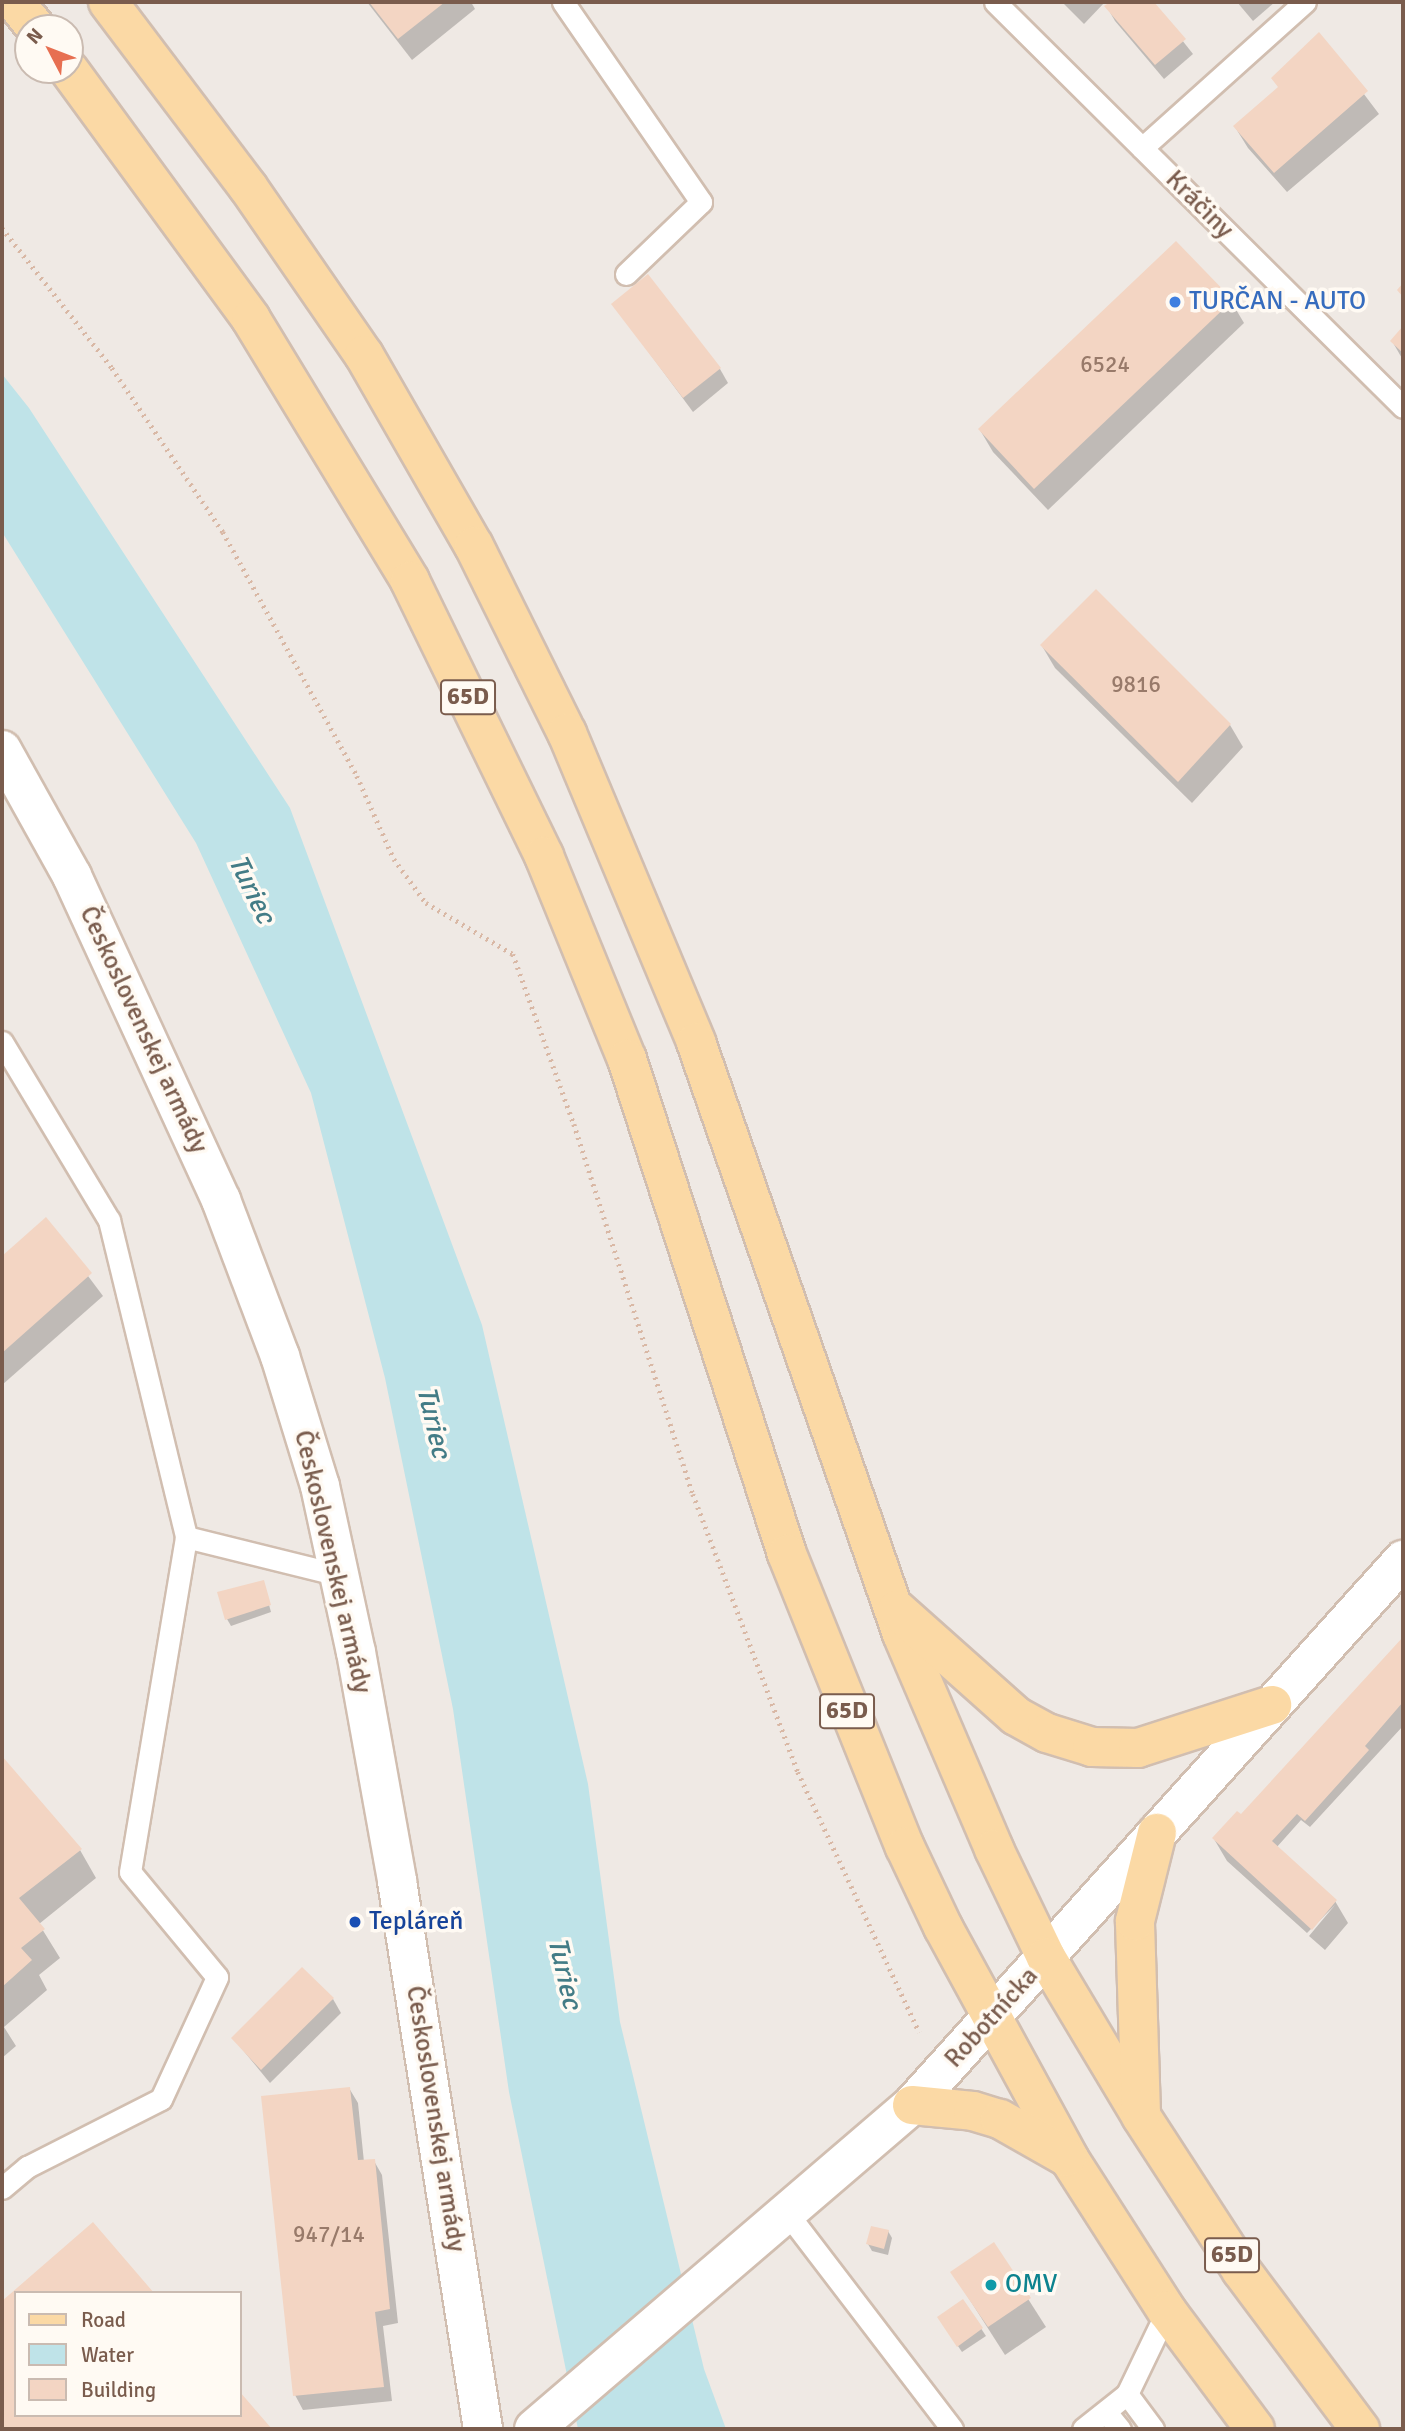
<!DOCTYPE html>
<html>
<head>
<meta charset="utf-8">
<style>
  body { margin:0 }
  #map { position:relative; width:1405px; height:2431px; overflow:hidden; background:#fdf6ec; font-family:Signika,sans-serif }
  div>[style] { position:absolute }
  .industrial>* { inset:0; background:#efe9e4 }
  .water>* { inset:0; background:#bfe3e8 }
  .shadow>* { inset:0; background:#0003 }
  .building>* { inset:0; background:#f3d5c3 }
  .path>* { height:4.5px; margin-top:-2.25px; transform-origin:0; background:repeating-linear-gradient(90deg,#d9b8a5 0 2px,transparent 0 7px) }
  .roads { filter:drop-shadow(2px 0 #d1beb0) drop-shadow(-2px 0 #d1beb0) drop-shadow(0 2px #d1beb0) drop-shadow(0 -2px #d1beb0) }
  .service>* { height:21px; margin:-10.5px; padding:0 10.5px; transform-origin:10.5px; border-radius:10.5px; background:#fff }
  .minor>* { height:38px; margin:-19px; padding:0 19px; transform-origin:19px; border-radius:19px; background:#fff }
  .primary>* { height:38px; margin:-19px; padding:0 19px; transform-origin:19px; border-radius:19px; background:#fbd9a5 }
  .dots>* { width:19px; height:19px; translate:-50% -50%; box-sizing:border-box; border:4px solid #fffaf3; border-radius:50% }
  span { translate:-50% -50%; white-space:nowrap; text-align:center; line-height:1.15; -webkit-text-stroke:7px #fffaf3; paint-order:stroke }
  .number-label { font-size:23px; color:#987a6a }
  .number-label span { -webkit-text-stroke-width:0 }
  .shield-label span { padding:2px 5px; background:#fffaf3; border:2px solid; border-radius:5px; -webkit-text-stroke-width:0 }
  .shield-label { font-size:24px; color:#7a5c4d; font-weight:700 }
  .street-label { font-size:26px; color:#7a5c4d }
  .shop-label { font-size:26px; color:#366cbe }
  .left { translate:0 -50%; text-align:left }
  .transit-label { font-size:26px; color:#164399 }
  .culture-label { font-size:26px; color:#0d838f }
  .water-label { font-size:28px; color:#437c86; font-style:italic }
  .frame { position:absolute; inset:0; border:4px solid #7a5c4d; pointer-events:none }
  .legend { position:absolute; left:14px; top:2291px; width:228px; height:126px; box-sizing:border-box; background:#fffaf3; border:2px solid #cabbb1; margin:0; padding:9px 12px; list-style:none; font-size:21px; color:#7a5c4d }
  .legend li { display:flex; align-items:center; gap:14px; height:35px }
  .legend b { width:35px; border:2px solid #cabbb1 }
  .north { position:absolute; left:14px; top:14px; width:70px; height:70px; box-sizing:border-box; background:#fffaf3; border:2px solid #cabbb1; border-radius:50%; rotate:312deg; font-size:19px; font-weight:700; line-height:28px; text-align:center; color:#7a5c4d }
  .north::after { content:''; display:block; margin:auto; width:24px; height:32px; background:#e76f51; clip-path:polygon(50% 0,100% 100%,50% 72%,0 100%) }
</style>
</head>
<body>
<div id="map">
  <div class="industrial">
    <div style="clip-path:polygon(evenodd,2px 2px,1403px 2px,1403px 2429px,2px 2429px,2px 2px,28px 28px,70px 28px,70px 70px,28px 70px,28px 28px,2px 2px,16px 2293px,240px 2293px,240px 2415px,16px 2415px,16px 2293px)"></div>
  </div>
  <div class="water">
    <div style="clip-path:polygon(2px 374px,29px 408px,290px 808px,482px 1325px,588px 1784px,620px 2022px,704px 2369px,726px 2429px,578px 2429px,509px 2092px,453px 1709px,385px 1378px,311px 1093px,196px 843px,2px 532px)"></div>
  </div>
  <div class="shadow">
    <div style="clip-path:polygon(367px 2px,471px 2px,475px 9px,412px 60px)"></div>
    <div style="clip-path:polygon(1062px 2px,1105px 2px,1084px 24px)"></div>
    <div style="clip-path:polygon(1113px 2px,1152px 2px,1193px 54px,1164px 79px,1115px 21px,1107px 7px)"></div>
    <div style="clip-path:polygon(1237px 2px,1275px 2px,1253px 21px)"></div>
    <div style="clip-path:polygon(1320px 36px,1379px 114px,1287px 192px,1248px 148px,1235px 127px,1279px 88px)"></div>
    <div style="clip-path:polygon(1231px 301px,1244px 323px,1048px 510px,993px 452px,980px 430px)"></div>
    <div style="clip-path:polygon(613px 304px,720px 369px,728px 383px,693px 412px)"></div>
    <div style="clip-path:polygon(1403px 329px,1403px 360px,1392px 341px)"></div>
    <div style="clip-path:polygon(1042px 646px,1230px 725px,1243px 747px,1192px 803px,1055px 668px)"></div>
    <div style="clip-path:polygon(46px 1220px,103px 1296px,2px 1385px,2px 1258px)"></div>
    <div style="clip-path:polygon(264px 1587px,271px 1612px,231px 1626px,227px 1619px)"></div>
    <div style="clip-path:polygon(1403px 1639px,1403px 1726px,1310px 1827px,1301px 1820px,1276px 1848px,1335px 1901px,1348px 1923px,1325px 1950px,1309px 1936px,1335px 1905px,1307px 1933px,1227px 1861px,1214px 1839px,1241px 1817px)"></div>
    <div style="clip-path:polygon(2px 1759px,80px 1850px,96px 1878px,39px 1924px,60px 1958px,39px 1975px,47px 1990px,4px 2027px,16px 2046px,2px 2058px)"></div>
    <div style="clip-path:polygon(333px 1999px,341px 2013px,270px 2083px,233px 2038px)"></div>
    <div style="clip-path:polygon(349px 2088px,358px 2103px,364px 2162px,374px 2161px,382px 2175px,398px 2323px,383px 2326px,392px 2401px,303px 2410px,295px 2395px)"></div>
    <div style="clip-path:polygon(93px 2224px,16px 2293px,16px 2415px,240px 2415px,240px 2395px,269px 2429px,2px 2429px,2px 2303px)"></div>
    <div style="clip-path:polygon(888px 2231px,892px 2238px,888px 2255px,872px 2251px,868px 2244px)"></div>
    <div style="clip-path:polygon(993px 2244px,1046px 2327px,1005px 2355px,952px 2272px)"></div>
    <div style="clip-path:polygon(963px 2301px,986px 2336px,962px 2352px,943px 2324px)"></div>
  </div>
  <div class="building">
    <div style="clip-path:polygon(369px 2px,445px 2px,398px 39px)"></div>
    <div style="clip-path:polygon(1110px 2px,1154px 2px,1186px 39px,1155px 65px,1104px 6px)"></div>
    <div style="clip-path:polygon(1319px 32px,1368px 91px,1274px 173px,1233px 126px,1278px 87px,1271px 78px)"></div>
    <div style="clip-path:polygon(1176px 241px,1233px 300px,1034px 489px,978px 429px)"></div>
    <div style="clip-path:polygon(648px 274px,721px 368px,683px 398px,611px 304px)"></div>
    <div style="clip-path:polygon(1403px 283px,1403px 297px,1397px 290px)"></div>
    <div style="clip-path:polygon(1403px 326px,1403px 353px,1390px 341px)"></div>
    <div style="clip-path:polygon(1096px 589px,1231px 724px,1178px 782px,1040px 645px)"></div>
    <div style="clip-path:polygon(46px 1217px,92px 1273px,2px 1353px,2px 1256px)"></div>
    <div style="clip-path:polygon(264px 1580px,271px 1605px,225px 1620px,217px 1592px)"></div>
    <div style="clip-path:polygon(1403px 1637px,1403px 1702px,1365px 1746px,1369px 1750px,1305px 1821px,1297px 1814px,1272px 1841px,1337px 1900px,1312px 1930px,1212px 1838px,1237px 1811px,1241px 1814px)"></div>
    <div style="clip-path:polygon(2px 1756px,82px 1849px,19px 1898px,45px 1929px,21px 1948px,32px 1960px,2px 1987px)"></div>
    <div style="clip-path:polygon(302px 1967px,334px 1998px,261px 2070px,231px 2038px)"></div>
    <div style="clip-path:polygon(350px 2087px,358px 2160px,375px 2159px,390px 2309px,375px 2312px,384px 2387px,293px 2396px,261px 2096px)"></div>
    <div style="clip-path:polygon(93px 2222px,154px 2293px,16px 2293px,16px 2415px,240px 2415px,240px 2392px,272px 2429px,2px 2429px,2px 2301px)"></div>
    <div style="clip-path:polygon(871px 2226px,889px 2230px,884px 2249px,866px 2244px)"></div>
    <div style="clip-path:polygon(994px 2242px,1031px 2298px,988px 2327px,950px 2272px)"></div>
    <div style="clip-path:polygon(963px 2299px,983px 2328px,957px 2347px,937px 2317px)"></div>
  </div>
  <div class="path">
    <div style="left:2px;top:228px;width:178px;rotate:51.8deg"></div>
    <div style="left:112px;top:368px;width:198px;rotate:55.9deg"></div>
    <div style="left:223px;top:532px;width:278px;rotate:61.2deg"></div>
    <div style="left:357px;top:776px;width:91px;rotate:66deg"></div>
    <div style="left:394px;top:859px;width:54px;rotate:54deg"></div>
    <div style="left:426px;top:903px;width:101px;rotate:30.4deg"></div>
    <div style="left:513px;top:954px;width:181px;rotate:70.3deg"></div>
    <div style="left:574px;top:1124px;width:389px;rotate:72.2deg"></div>
    <div style="left:693px;top:1494px;width:297px;rotate:69.3deg"></div>
    <div style="left:798px;top:1772px;width:287px;rotate:65deg"></div>
  </div>
  <div class="roads">
    <div class="service">
      <div style="left:563px;top:2px;width:243px;rotate:55.4deg"></div>
      <div style="left:701px;top:202px;width:104px;rotate:136.2deg"></div>
      <div style="left:995px;top:2px;width:575px;rotate:44.79deg"></div>
      <div style="left:1142px;top:148px;width:219px;rotate:-41.9deg"></div>
      <div style="left:2px;top:1042px;width:208px;rotate:59deg"></div>
      <div style="left:109px;top:1220px;width:326px;rotate:76.3deg"></div>
      <div style="left:2px;top:2188px;width:33px;rotate:-40deg"></div>
      <div style="left:27px;top:2167px;width:150px;rotate:-26.9deg"></div>
      <div style="left:161px;top:2099px;width:134px;rotate:-65.3deg"></div>
      <div style="left:217px;top:1977px;width:136px;rotate:-129.6deg"></div>
      <div style="left:130px;top:1872px;width:340px;rotate:-80.5deg"></div>
      <div style="left:186px;top:1537px;width:159px;rotate:13.9deg"></div>
      <div style="left:787px;top:2213px;width:272px;rotate:52.6deg"></div>
      <div style="left:1127px;top:2394px;width:44px;rotate:53.4deg"></div>
      <div style="left:1106px;top:2412px;width:22px;rotate:51deg"></div>
      <div style="left:1083px;top:2429px;width:56px;rotate:-38.5deg"></div>
      <div style="left:1127px;top:2394px;width:92px;rotate:-64.3deg"></div>
    </div>
    <div class="minor">
      <div style="left:2px;top:750px;width:144px;rotate:60.9deg"></div>
      <div style="left:72px;top:876px;width:357px;rotate:65.3deg"></div>
      <div style="left:221px;top:1200px;width:167px;rotate:69.3deg"></div>
      <div style="left:280px;top:1356px;width:136px;rotate:72.9deg"></div>
      <div style="left:320px;top:1486px;width:170px;rotate:77.8deg"></div>
      <div style="left:356px;top:1652px;width:233px;rotate:79.8deg"></div>
      <div style="left:397px;top:1881px;width:555px;rotate:81.08deg"></div>
      <div style="left:534px;top:2429px;width:498px;rotate:-40.6deg"></div>
      <div style="left:912px;top:2105px;width:734px;rotate:-47.98deg"></div>
    </div>
    <div class="primary">
      <div style="left:15px;top:2px;width:33px;rotate:51deg"></div>
      <div style="left:108px;top:2px;width:232px;rotate:52.9deg"></div>
      <div style="left:248px;top:187px;width:204px;rotate:55.4deg"></div>
      <div style="left:364px;top:355px;width:220px;rotate:60.1deg"></div>
      <div style="left:474px;top:546px;width:209px;rotate:63.6deg"></div>
      <div style="left:567px;top:733px;width:335px;rotate:67.3deg"></div>
      <div style="left:696px;top:1042px;width:627px;rotate:70.81deg"></div>
      <div style="left:902px;top:1634px;width:234px;rotate:66.8deg"></div>
      <div style="left:994px;top:1849px;width:120px;rotate:64.3deg"></div>
      <div style="left:1046px;top:1957px;width:185px;rotate:59.1deg"></div>
      <div style="left:1141px;top:2116px;width:184px;rotate:57deg"></div>
      <div style="left:1241px;top:2270px;width:199px;rotate:53.2deg"></div>
      <div style="left:69px;top:70px;width:308px;rotate:53.8deg"></div>
      <div style="left:251px;top:319px;width:306px;rotate:58.7deg"></div>
      <div style="left:410px;top:581px;width:306px;rotate:64deg"></div>
      <div style="left:544px;top:856px;width:219px;rotate:67.8deg"></div>
      <div style="left:627px;top:1059px;width:520px;rotate:72.09deg"></div>
      <div style="left:787px;top:1554px;width:316px;rotate:68.1deg"></div>
      <div style="left:905px;top:1847px;width:89px;rotate:64.6deg"></div>
      <div style="left:943px;top:1927px;width:265px;rotate:61.4deg"></div>
      <div style="left:1070px;top:2160px;width:179px;rotate:57.3deg"></div>
      <div style="left:1167px;top:2311px;width:147px;rotate:53.3deg"></div>
      <div style="left:897px;top:1610px;width:159px;rotate:41.7deg"></div>
      <div style="left:1016px;top:1716px;width:35px;rotate:29deg"></div>
      <div style="left:1047px;top:1733px;width:47px;rotate:17.3deg"></div>
      <div style="left:1092px;top:1747px;width:46px;rotate:1.2deg"></div>
      <div style="left:1138px;top:1748px;width:141px;rotate:-17.8deg"></div>
      <div style="left:912px;top:2105px;width:61px;rotate:5.6deg"></div>
      <div style="left:973px;top:2111px;width:28px;rotate:17deg"></div>
      <div style="left:1000px;top:2119px;width:77px;rotate:29.6deg"></div>
      <div style="left:1141px;top:2114px;width:193px;rotate:-91.8deg"></div>
      <div style="left:1135px;top:1921px;width:91px;rotate:-76deg"></div>
    </div>
  </div>
  <div class="dots">
    <div style="left:1175px;top:302px;background:#3f7fe0"></div>
    <div style="left:355px;top:1922px;background:#1a4fb4"></div>
    <div style="left:991px;top:2285px;background:#0f9aa8"></div>
  </div>
  <div class="number-label">
    <span style="left:1105px;top:365px">6524</span>
    <span style="left:1136px;top:685px">9816</span>
    <span style="left:329px;top:2235px">947/14</span>
  </div>
  <div class="shield-label">
    <span style="left:468px;top:697px">65D</span>
    <span style="left:847px;top:1711px">65D</span>
    <span style="left:1232px;top:2255px">65D</span>
  </div>
  <div class="street-label">
    <span style="left:1199px;top:205px;rotate:45deg">Kráčiny</span>
    <span style="left:143px;top:1030px;rotate:65deg">Československej armády</span>
    <span style="left:332px;top:1562px;rotate:77deg">Československej armády</span>
    <span style="left:992px;top:2018px;rotate:-48deg">Robotnícka</span>
    <span style="left:435px;top:2119px;rotate:81deg">Československej armády</span>
  </div>
  <div class="shop-label">
    <span class="left" style="left:1189px;top:302px">TURČAN - AUTO</span>
  </div>
  <div class="transit-label">
    <span class="left" style="left:369px;top:1922px">Tepláreň</span>
  </div>
  <div class="culture-label">
    <span class="left" style="left:1005px;top:2285px">OMV</span>
  </div>
  <div class="water-label">
    <span style="left:252px;top:889px;rotate:64deg">Turiec</span>
    <span style="left:434px;top:1422px;rotate:77deg">Turiec</span>
    <span style="left:565px;top:1973px;rotate:77deg">Turiec</span>
  </div>
  <div class="frame"></div>
  <ul class="legend">
  <li><b style="height:9px;background:#fbd9a5"></b>Road</li>
  <li><b style="height:19px;background:#bfe3e8"></b>Water</li>
  <li><b style="height:19px;background:#f3d5c3"></b>Building</li>
  </ul>
  <div class="north">N</div>
</div>
</body>
</html>
